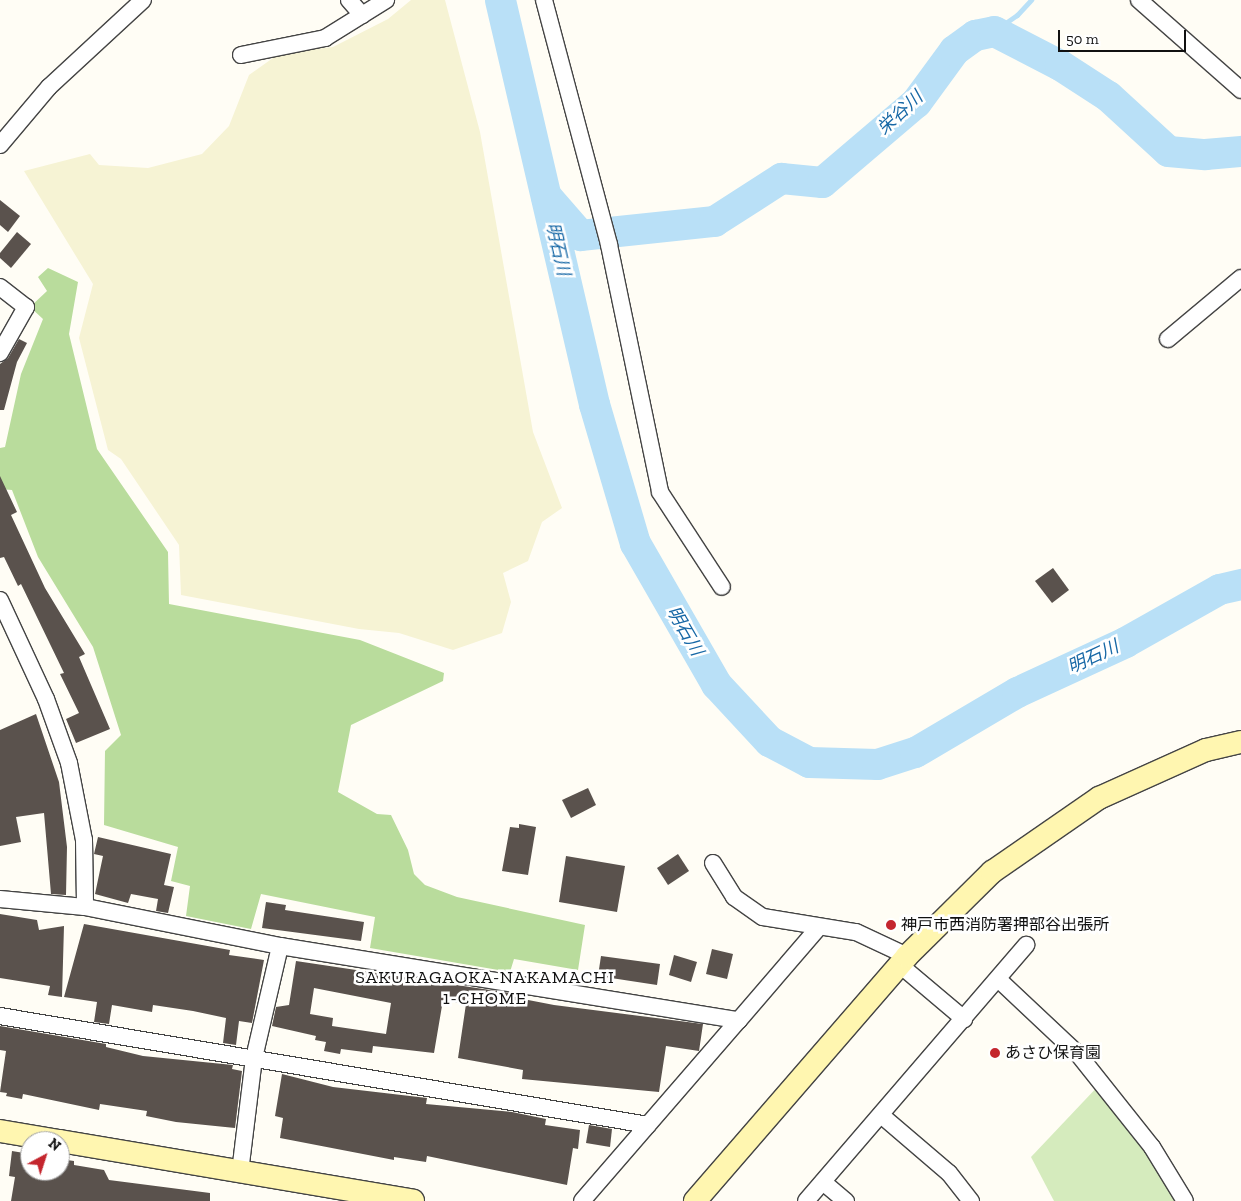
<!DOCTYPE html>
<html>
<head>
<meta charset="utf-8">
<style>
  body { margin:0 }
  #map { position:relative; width:1241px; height:1201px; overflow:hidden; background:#fffdf5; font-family:"Zilla Slab","Noto Sans JP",serif }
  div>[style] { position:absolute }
  .farmland>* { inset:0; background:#f6f3d4 }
  .green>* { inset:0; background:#d5ebbd }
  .forest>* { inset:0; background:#b9dc9c }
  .stream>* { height:5px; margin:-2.5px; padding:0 2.5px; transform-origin:2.5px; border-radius:2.5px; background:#b9e0f7 }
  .river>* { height:31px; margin:-15.5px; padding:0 15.5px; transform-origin:15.5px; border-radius:15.5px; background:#b9e0f7 }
  .building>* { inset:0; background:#5a524d }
  .roads { filter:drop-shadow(1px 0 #444) drop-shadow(-1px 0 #444) drop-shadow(0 1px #444) drop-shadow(0 -1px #444) }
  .street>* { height:16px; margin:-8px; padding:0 8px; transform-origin:8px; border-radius:8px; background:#fff }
  .secondary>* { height:22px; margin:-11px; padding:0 11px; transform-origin:11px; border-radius:11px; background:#fff6b0 }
  .dots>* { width:14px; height:14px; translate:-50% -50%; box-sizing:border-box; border:2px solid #fff; border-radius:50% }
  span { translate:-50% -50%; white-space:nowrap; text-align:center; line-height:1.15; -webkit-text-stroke:5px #fff; paint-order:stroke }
  .poi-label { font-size:16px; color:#111 }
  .left { translate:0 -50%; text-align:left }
  .water-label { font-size:18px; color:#1768a6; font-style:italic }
  .neighbourhood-label { font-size:18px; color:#111; letter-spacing:1px }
  .north { position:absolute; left:20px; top:1131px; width:50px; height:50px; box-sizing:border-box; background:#fff; border:1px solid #a0a0a0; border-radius:50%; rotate:40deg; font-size:14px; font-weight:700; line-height:20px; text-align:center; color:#111 }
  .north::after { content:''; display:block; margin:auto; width:18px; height:22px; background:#c4262e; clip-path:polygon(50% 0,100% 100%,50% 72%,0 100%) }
  .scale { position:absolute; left:1058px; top:30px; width:128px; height:22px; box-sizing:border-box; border:2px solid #111; border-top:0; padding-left:6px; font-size:15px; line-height:18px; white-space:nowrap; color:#111; -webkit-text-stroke:4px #fff; paint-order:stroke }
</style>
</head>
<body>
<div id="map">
  <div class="farmland">
    <div style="clip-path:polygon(411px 0,445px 0,480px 132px,533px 432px,562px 508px,542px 522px,528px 561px,503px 573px,511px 602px,502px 633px,453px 650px,399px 633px,359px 629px,181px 595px,179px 545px,121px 459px,108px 450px,79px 338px,93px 284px,24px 171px,90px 154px,99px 165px,148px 168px,202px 154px,229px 126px,249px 75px,280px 53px,333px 47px,388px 19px)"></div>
  </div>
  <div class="green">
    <div style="clip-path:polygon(1101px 1083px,1185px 1201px,1054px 1201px,1031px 1157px)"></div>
  </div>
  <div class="forest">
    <div style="clip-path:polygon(48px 268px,78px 282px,69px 334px,97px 449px,168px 552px,169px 604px,360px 640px,444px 673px,443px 681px,351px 725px,338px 792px,377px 814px,391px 815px,408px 850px,414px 874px,425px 885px,457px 897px,585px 925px,578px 970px,514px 959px,510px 972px,370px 948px,375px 917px,261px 894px,251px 929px,186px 916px,190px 886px,171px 881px,178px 847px,104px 825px,105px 751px,121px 735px,93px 647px,38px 557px,12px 490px,0 489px,0 448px,5px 447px,21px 374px,43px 319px,30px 307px,47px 291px,38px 277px)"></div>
  </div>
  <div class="stream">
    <div style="left:994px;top:31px;width:28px;rotate:-35deg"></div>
    <div style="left:1017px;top:15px;width:21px;rotate:-47deg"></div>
  </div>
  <div class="river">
    <div style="left:500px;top:0;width:415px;rotate:76.9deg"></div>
    <div style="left:594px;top:404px;width:145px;rotate:73.6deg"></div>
    <div style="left:635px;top:543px;width:163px;rotate:60.1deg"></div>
    <div style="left:716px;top:684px;width:78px;rotate:47.1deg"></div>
    <div style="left:769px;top:741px;width:45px;rotate:27.7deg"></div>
    <div style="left:809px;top:762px;width:68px;rotate:1.7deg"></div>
    <div style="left:877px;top:764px;width:40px;rotate:-18deg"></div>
    <div style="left:915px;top:752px;width:118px;rotate:-30.5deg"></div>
    <div style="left:1017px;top:692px;width:119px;rotate:-24.8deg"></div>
    <div style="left:1125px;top:642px;width:108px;rotate:-29.4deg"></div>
    <div style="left:1219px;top:589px;width:23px;rotate:-13deg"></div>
    <div style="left:546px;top:196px;width:52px;rotate:48.9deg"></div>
    <div style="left:580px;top:235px;width:135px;rotate:-6deg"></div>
    <div style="left:714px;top:221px;width:80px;rotate:-32.7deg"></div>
    <div style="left:781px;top:178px;width:41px;rotate:5.6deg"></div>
    <div style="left:822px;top:182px;width:123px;rotate:-40.4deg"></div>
    <div style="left:916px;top:102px;width:64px;rotate:-53.8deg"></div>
    <div style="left:954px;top:50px;width:26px;rotate:-36deg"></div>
    <div style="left:975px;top:35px;width:19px;rotate:-12deg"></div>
    <div style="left:994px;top:31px;width:74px;rotate:27.3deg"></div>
    <div style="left:1060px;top:65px;width:57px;rotate:32.9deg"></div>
    <div style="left:1108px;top:96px;width:81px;rotate:42.5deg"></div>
    <div style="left:1168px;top:151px;width:37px;rotate:5deg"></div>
    <div style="left:1205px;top:154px;width:36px;rotate:-5deg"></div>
  </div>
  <div class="building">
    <div style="clip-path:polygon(0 200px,20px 216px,8px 232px,0 225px)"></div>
    <div style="clip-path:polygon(17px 232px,31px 244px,11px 268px,0 258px,0 253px)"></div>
    <div style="clip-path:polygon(19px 339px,27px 343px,17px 362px,4px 410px,0 410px,0 364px,8px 358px)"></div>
    <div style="clip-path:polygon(0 476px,17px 512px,11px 515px,45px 588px,85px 654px,79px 657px,110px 729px,76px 743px,66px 719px,79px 713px,60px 674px,64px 673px,21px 584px,18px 586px,4px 557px,0 558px)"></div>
    <div style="clip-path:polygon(1053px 568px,1069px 590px,1052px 603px,1035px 581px)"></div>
    <div style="clip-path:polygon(36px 714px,59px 782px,67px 847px,66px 895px,51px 894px,44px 813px,16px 817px,21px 842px,0 846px,0 730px)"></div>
    <div style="clip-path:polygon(588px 788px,596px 805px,571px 818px,562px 800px)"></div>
    <div style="clip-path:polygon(519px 824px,536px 827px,528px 875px,502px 871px,510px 827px,519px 828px)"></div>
    <div style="clip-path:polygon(98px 837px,171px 854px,164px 885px,174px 887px,168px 913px,156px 911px,158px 899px,131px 894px,128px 903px,95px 894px,103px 856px,94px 854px)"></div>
    <div style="clip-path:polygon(678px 854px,689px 871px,668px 885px,657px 868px)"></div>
    <div style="clip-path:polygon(566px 856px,625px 866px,617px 912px,559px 902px)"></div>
    <div style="clip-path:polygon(266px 902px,286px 905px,285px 910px,364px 922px,361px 941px,262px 928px)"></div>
    <div style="clip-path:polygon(0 914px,37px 920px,39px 930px,64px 926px,62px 997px,48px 995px,50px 986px,0 978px)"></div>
    <div style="clip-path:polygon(84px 924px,230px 950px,229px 955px,264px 960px,252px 1023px,239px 1021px,236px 1045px,223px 1043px,226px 1018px,193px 1011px,153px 1005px,152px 1012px,112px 1005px,109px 1024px,94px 1022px,97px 1002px,64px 997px)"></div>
    <div style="clip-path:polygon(712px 949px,733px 954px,727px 979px,706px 974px)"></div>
    <div style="clip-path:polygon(674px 955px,697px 962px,691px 982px,669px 975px)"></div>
    <div style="clip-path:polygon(601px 956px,660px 964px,657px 985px,598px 976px)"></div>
    <div style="clip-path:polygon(evenodd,296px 961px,523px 995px,523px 999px,554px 1005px,703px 1024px,699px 1051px,666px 1046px,659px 1092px,522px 1079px,523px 1070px,458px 1058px,466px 1004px,443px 1000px,434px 1053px,373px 1046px,372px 1053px,341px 1049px,340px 1054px,324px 1051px,326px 1042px,315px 1040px,316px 1036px,272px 1026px,276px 1007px,289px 1005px,296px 961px,314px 988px,391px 1003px,386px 1034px,332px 1026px,333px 1018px,310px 1014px,314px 988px)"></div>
    <div style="clip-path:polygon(0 1026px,106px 1044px,106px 1047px,143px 1056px,233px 1065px,232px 1069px,242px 1071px,235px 1128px,176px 1122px,146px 1116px,147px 1111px,100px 1104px,99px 1110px,23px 1094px,22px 1099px,6px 1096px,7px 1093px,0 1092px,6px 1051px,0 1050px)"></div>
    <div style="clip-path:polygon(282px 1074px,333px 1087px,427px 1098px,426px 1104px,512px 1112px,546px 1119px,545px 1125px,580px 1130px,578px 1149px,573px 1148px,567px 1185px,427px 1156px,426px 1162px,394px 1157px,394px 1160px,280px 1138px,283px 1118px,275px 1116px)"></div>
    <div style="clip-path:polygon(589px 1125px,612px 1129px,610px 1147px,586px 1143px)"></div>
    <div style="clip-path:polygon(12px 1151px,30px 1154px,30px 1171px,60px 1171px,60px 1159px,74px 1161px,74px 1165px,104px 1170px,109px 1180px,210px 1193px,210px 1201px,11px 1201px,15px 1177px,9px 1176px)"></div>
  </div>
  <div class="roads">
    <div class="street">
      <div style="left:349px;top:0;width:20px;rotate:49deg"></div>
      <div style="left:544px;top:0;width:253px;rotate:75.1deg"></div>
      <div style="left:609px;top:245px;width:252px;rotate:78.3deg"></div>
      <div style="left:660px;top:492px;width:113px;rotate:56.9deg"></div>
      <div style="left:1139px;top:0;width:136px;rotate:41.4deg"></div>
      <div style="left:241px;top:55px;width:86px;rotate:-11.4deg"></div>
      <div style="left:325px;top:38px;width:72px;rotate:-31.9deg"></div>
      <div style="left:0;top:145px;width:76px;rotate:-49.8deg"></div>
      <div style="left:49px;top:87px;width:128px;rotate:-42.8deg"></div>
      <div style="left:0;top:287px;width:33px;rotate:38deg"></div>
      <div style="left:26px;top:307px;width:53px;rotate:119.5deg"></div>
      <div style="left:1168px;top:339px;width:95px;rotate:-39.9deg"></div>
      <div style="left:0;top:600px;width:109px;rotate:65.1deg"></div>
      <div style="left:46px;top:699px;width:68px;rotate:70.2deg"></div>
      <div style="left:69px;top:763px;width:78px;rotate:79deg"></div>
      <div style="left:84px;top:840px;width:67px;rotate:89.1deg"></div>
      <div style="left:713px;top:863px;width:40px;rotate:58deg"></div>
      <div style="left:734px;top:897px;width:35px;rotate:35deg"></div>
      <div style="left:763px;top:917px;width:94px;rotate:9.2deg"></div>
      <div style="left:856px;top:932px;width:56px;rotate:25.2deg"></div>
      <div style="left:0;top:899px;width:85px;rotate:5.4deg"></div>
      <div style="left:85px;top:907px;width:199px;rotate:11.3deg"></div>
      <div style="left:280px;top:946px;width:465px;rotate:9.2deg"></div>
      <div style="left:739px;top:1020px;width:121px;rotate:-49.3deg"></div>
      <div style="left:900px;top:965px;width:84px;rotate:40.2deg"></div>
      <div style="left:998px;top:979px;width:110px;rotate:43.2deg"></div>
      <div style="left:1078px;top:1054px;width:119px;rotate:51.5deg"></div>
      <div style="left:1152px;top:1147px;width:63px;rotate:58.6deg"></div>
      <div style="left:0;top:1016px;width:657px;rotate:9.55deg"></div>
      <div style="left:881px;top:1115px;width:89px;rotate:40.5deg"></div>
      <div style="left:949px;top:1173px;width:36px;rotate:52deg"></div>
      <div style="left:240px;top:1172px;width:115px;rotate:-83deg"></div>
      <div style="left:254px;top:1058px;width:115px;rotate:-76.9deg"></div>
      <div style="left:823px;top:1182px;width:30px;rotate:40deg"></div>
      <div style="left:582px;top:1201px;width:240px;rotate:-49.1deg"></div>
      <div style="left:806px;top:1201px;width:338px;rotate:-49.3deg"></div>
    </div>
    <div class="secondary">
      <div style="left:0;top:1131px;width:60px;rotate:9.6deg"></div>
      <div style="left:60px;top:1141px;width:358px;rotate:9.6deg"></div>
      <div style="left:695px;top:1201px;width:324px;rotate:-49.1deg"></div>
      <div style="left:907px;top:956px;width:120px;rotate:-44.7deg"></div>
      <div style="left:992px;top:872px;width:130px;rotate:-34.7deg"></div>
      <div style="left:1099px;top:798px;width:117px;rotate:-24.2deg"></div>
      <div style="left:1206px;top:750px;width:36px;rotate:-13deg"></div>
    </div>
  </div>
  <div class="dots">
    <div style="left:891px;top:925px;background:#c4262e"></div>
    <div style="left:995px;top:1053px;background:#c4262e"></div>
  </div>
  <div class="poi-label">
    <span class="left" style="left:901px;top:925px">神戸市西消防署押部谷出張所</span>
    <span class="left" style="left:1005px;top:1053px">あさひ保育園</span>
  </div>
  <div class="water-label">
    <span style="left:900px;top:113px;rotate:-43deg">栄谷川</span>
    <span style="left:558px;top:249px;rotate:77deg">明石川</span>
    <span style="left:685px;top:631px;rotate:60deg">明石川</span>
    <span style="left:1093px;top:657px;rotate:-25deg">明石川</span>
  </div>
  <div class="neighbourhood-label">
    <span style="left:485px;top:988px">SAKURAGAOKA-NAKAMACHI<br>1-CHOME</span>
  </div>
  <div class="north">N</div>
  <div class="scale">50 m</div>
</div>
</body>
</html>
